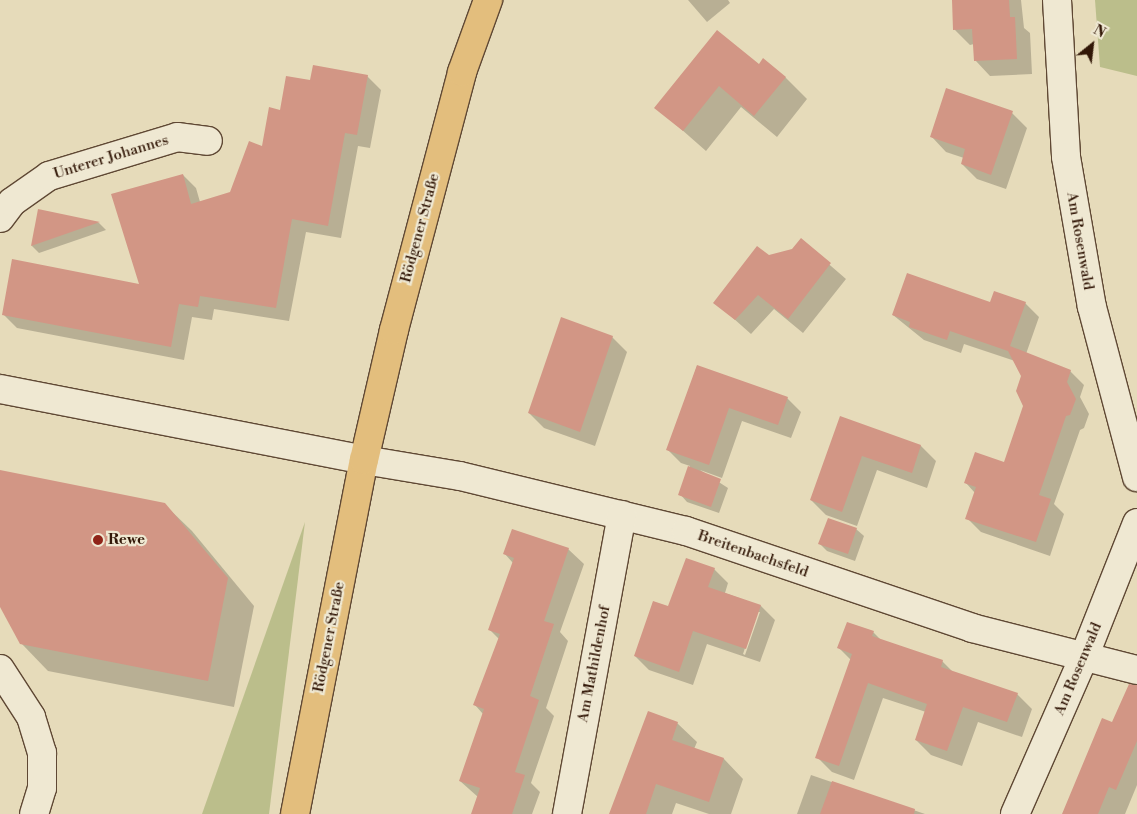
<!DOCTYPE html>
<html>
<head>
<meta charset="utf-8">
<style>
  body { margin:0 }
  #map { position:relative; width:1137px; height:814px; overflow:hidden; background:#e6dbba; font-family:"Libre Bodoni",serif }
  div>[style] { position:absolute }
  .green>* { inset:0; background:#bbbe8b }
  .shadow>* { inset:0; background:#0003 }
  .building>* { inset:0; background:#d29685 }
  .roads { filter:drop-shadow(1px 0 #5f4834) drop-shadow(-1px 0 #5f4834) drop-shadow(0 1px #5f4834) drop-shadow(0 -1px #5f4834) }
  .street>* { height:28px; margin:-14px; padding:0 14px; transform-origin:14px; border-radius:14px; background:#efe8d2 }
  .secondary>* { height:28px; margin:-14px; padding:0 14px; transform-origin:14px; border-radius:14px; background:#efe8d2 }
  .primary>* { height:28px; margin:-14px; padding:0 14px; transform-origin:14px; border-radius:14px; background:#e3be7d }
  .dots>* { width:14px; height:14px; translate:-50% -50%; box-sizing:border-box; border:2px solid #efe8d2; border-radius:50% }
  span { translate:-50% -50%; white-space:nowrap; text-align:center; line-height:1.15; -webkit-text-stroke:4.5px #efe8d2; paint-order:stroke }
  .street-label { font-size:15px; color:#321707 }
  .poi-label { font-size:15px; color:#321707; font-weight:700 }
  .left { translate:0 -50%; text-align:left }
  .north { position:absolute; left:1067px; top:20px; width:50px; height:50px; -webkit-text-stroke:4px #efe8d2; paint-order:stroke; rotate:29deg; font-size:14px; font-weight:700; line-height:20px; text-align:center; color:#321707 }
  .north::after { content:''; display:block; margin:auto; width:18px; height:22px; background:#321707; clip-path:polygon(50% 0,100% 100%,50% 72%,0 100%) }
</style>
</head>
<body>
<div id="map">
  <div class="green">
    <div style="clip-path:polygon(1095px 0,1137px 0,1137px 76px,1100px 67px)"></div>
    <div style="clip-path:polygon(305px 522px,269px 814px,202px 814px)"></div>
  </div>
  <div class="shadow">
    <div style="clip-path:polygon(688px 0,728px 0,730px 3px,707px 22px)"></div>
    <div style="clip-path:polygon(953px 0,1021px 0,1024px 28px,1030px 33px,1032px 74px,990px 76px,975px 60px,974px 44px,970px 45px,955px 30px)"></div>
    <div style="clip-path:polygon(759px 66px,785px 77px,807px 99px,777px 137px,741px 107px,706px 151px,656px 107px)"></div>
    <div style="clip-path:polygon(367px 76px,381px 90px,370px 148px,358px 146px,341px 238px,306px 232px,289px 321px,214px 309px,212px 320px,192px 317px,184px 360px,17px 328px,3px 314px,141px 286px,183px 175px,196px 188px,200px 202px,231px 193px,263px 148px,282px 111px,311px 81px)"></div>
    <div style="clip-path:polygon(1012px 113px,1027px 128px,1006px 189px,977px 179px,962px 164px,964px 158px,946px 152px,931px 136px)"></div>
    <div style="clip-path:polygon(39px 210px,99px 223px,106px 230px,39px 253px,32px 246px)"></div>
    <div style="clip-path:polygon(801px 240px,846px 279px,803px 333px,774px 309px,751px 334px,715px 302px,768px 256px,793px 250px)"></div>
    <div style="clip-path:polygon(991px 303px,1025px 303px,1039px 317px,1026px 354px,1070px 371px,1084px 385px,1080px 397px,1089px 414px,1084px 428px,1080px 430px,1054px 504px,1064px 514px,1050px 556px,981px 532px,967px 518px,975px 493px,966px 483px,1005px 463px,1024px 406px,1023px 376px,1015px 361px,964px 344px,961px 353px,924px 340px,893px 315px)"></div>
    <div style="clip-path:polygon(612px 337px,627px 352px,595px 446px,544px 428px,529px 413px)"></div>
    <div style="clip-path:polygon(697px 366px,787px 398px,801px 412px,791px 438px,742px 421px,722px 478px,700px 470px,728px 488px,719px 513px,687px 502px,680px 494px,690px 466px,681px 463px,668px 450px)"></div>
    <div style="clip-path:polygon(841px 418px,921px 446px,936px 461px,927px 488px,877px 470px,857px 526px,826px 515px,811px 500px)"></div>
    <div style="clip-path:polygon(0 472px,164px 504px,192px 531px,254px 606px,234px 707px,48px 671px,21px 643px,0 604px)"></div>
    <div style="clip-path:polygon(856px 529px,864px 536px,855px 561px,827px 551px,820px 544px)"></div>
    <div style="clip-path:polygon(568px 549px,584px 564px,560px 632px,568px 641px,546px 708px,554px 716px,531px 783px,540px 792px,532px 814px,473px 814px,478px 797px,460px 781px,483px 714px,475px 705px,499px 639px,490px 630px,513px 563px,505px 554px)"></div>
    <div style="clip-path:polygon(evenodd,714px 569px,728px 583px,725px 593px,761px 606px,775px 620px,760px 662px,707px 644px,693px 685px,649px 670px,635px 656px,669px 608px,714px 569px,757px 612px,760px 612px,745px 655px,743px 654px,757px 612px)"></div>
    <div style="clip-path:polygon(873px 632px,881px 640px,942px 661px,953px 672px,1017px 694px,1032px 709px,1022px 737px,978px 722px,962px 766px,931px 755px,916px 740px,926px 712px,883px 698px,854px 780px,832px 772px,817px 757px,851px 660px,839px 648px)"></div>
    <div style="clip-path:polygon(1137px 715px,1137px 785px,1125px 814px,1063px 814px,1113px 724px)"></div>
    <div style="clip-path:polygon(677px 723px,697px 742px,694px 749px,724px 759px,743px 779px,731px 814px,709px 814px,676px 803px,672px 814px,611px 814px)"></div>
    <div style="clip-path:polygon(811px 775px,925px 814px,797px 814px)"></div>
  </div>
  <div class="building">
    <div style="clip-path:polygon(952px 0,1009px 0,1010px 17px,1015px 17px,1017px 59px,974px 61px,972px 29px,953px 30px)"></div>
    <div style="clip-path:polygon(717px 30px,759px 64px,763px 58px,786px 77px,754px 116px,719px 86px,683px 131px,654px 108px)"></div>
    <div style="clip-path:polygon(313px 65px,368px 75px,357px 135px,345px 133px,328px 226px,292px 219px,276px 308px,200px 296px,198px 307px,179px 304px,171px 347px,2px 315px,12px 259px,139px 284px,111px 194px,183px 174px,191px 204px,230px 192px,249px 141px,262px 146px,269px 107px,280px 110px,286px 76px,310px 80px)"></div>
    <div style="clip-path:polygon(946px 88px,1013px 111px,991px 175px,961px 164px,965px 149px,930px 137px)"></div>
    <div style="clip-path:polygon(38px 209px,100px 222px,31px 246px)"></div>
    <div style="clip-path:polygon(801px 238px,831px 263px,788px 319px,758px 295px,735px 320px,713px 303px,757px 246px,769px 255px,792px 249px)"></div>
    <div style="clip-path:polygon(907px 273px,990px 302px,994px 291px,1026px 302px,1010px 346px,1071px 370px,1067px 382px,1076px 399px,1070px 415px,1066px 416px,1039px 495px,1051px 499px,1036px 542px,965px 519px,976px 487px,964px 483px,975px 452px,1004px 462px,1023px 406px,1016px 391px,1021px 376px,1008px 351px,950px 331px,947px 340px,909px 327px,910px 322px,892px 315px)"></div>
    <div style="clip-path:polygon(561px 317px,613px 336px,580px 432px,528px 413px)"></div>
    <div style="clip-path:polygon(697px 365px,788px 397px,778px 425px,729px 408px,709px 465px,666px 450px)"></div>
    <div style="clip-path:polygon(840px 416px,921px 445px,912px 473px,862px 456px,842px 512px,810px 500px)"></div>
    <div style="clip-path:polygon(688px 466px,721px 479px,711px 507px,678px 495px)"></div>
    <div style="clip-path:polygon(0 470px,165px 503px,228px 578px,208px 681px,20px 644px,0 607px)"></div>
    <div style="clip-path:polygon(828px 518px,857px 528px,848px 554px,818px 544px)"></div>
    <div style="clip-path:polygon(512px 529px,569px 548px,544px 621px,554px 624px,530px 696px,539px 700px,515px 772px,525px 775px,512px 814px,471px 814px,480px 788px,459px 781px,484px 709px,473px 705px,500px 634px,488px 630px,514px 558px,503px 554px)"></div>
    <div style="clip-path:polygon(686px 558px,715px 568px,708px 587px,761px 605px,746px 649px,693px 631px,679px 672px,634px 656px,653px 601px,668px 606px)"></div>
    <div style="clip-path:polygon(847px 622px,874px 631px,872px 636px,943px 660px,941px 667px,1018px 693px,1007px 722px,963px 707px,947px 751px,915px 740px,927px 704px,868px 683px,839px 766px,815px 758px,852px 654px,837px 648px)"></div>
    <div style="clip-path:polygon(1129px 684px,1137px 685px,1137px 741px,1116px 790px,1109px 787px,1098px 814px,1062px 814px,1102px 718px,1112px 722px)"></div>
    <div style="clip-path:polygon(648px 711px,678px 722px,672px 740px,724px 758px,709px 802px,656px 784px,646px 814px,609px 814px)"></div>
    <div style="clip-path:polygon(832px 781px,915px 809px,914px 814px,820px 814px)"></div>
  </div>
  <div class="roads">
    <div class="street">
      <div style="left:1057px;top:0;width:157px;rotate:86.7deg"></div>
      <div style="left:1066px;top:157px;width:152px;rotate:80.2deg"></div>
      <div style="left:1092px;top:307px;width:176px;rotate:75.2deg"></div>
      <div style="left:0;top:218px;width:20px;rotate:-53deg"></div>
      <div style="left:12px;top:202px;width:45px;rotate:-35.1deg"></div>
      <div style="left:49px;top:176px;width:134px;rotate:-16.9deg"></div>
      <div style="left:177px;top:137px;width:31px;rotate:7deg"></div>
      <div style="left:364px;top:460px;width:97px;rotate:9.5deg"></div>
      <div style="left:460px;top:476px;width:233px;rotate:13.7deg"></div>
      <div style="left:686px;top:531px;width:302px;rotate:18.7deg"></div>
      <div style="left:972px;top:628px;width:170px;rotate:14.3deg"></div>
      <div style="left:0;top:669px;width:57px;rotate:57.1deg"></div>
      <div style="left:31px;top:717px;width:38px;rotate:73deg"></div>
      <div style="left:42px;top:753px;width:35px;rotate:90deg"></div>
      <div style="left:42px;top:788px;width:27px;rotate:107deg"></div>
      <div style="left:567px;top:814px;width:304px;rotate:-79.6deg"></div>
      <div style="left:1015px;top:814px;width:171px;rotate:-66.3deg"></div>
      <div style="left:1084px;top:657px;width:144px;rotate:-68.4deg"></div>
    </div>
    <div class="secondary">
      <div style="left:0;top:389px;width:371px;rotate:11deg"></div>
    </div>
    <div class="primary">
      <div style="left:295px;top:814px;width:361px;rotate:-79deg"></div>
      <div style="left:364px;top:460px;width:133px;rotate:-77deg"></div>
      <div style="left:394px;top:330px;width:267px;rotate:-75.2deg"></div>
      <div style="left:462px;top:72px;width:77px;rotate:-70.1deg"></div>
    </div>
  </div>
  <div class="dots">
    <div style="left:98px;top:540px;background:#8f2418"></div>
  </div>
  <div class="street-label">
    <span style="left:111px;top:157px;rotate:-17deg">Unterer Johannes</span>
    <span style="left:420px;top:228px;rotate:-75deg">Rödgener Straße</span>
    <span style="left:1080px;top:241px;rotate:80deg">Am Rosenwald</span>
    <span style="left:753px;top:554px;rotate:19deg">Breitenbachsfeld</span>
    <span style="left:329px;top:637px;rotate:-79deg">Rödgener Straße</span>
    <span style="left:594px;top:664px;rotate:-79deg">Am Mathildenhof</span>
    <span style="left:1078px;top:669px;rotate:-67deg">Am Rosenwald</span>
  </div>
  <div class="poi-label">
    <span class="left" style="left:108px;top:540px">Rewe</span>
  </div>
  <div class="north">N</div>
</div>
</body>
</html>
